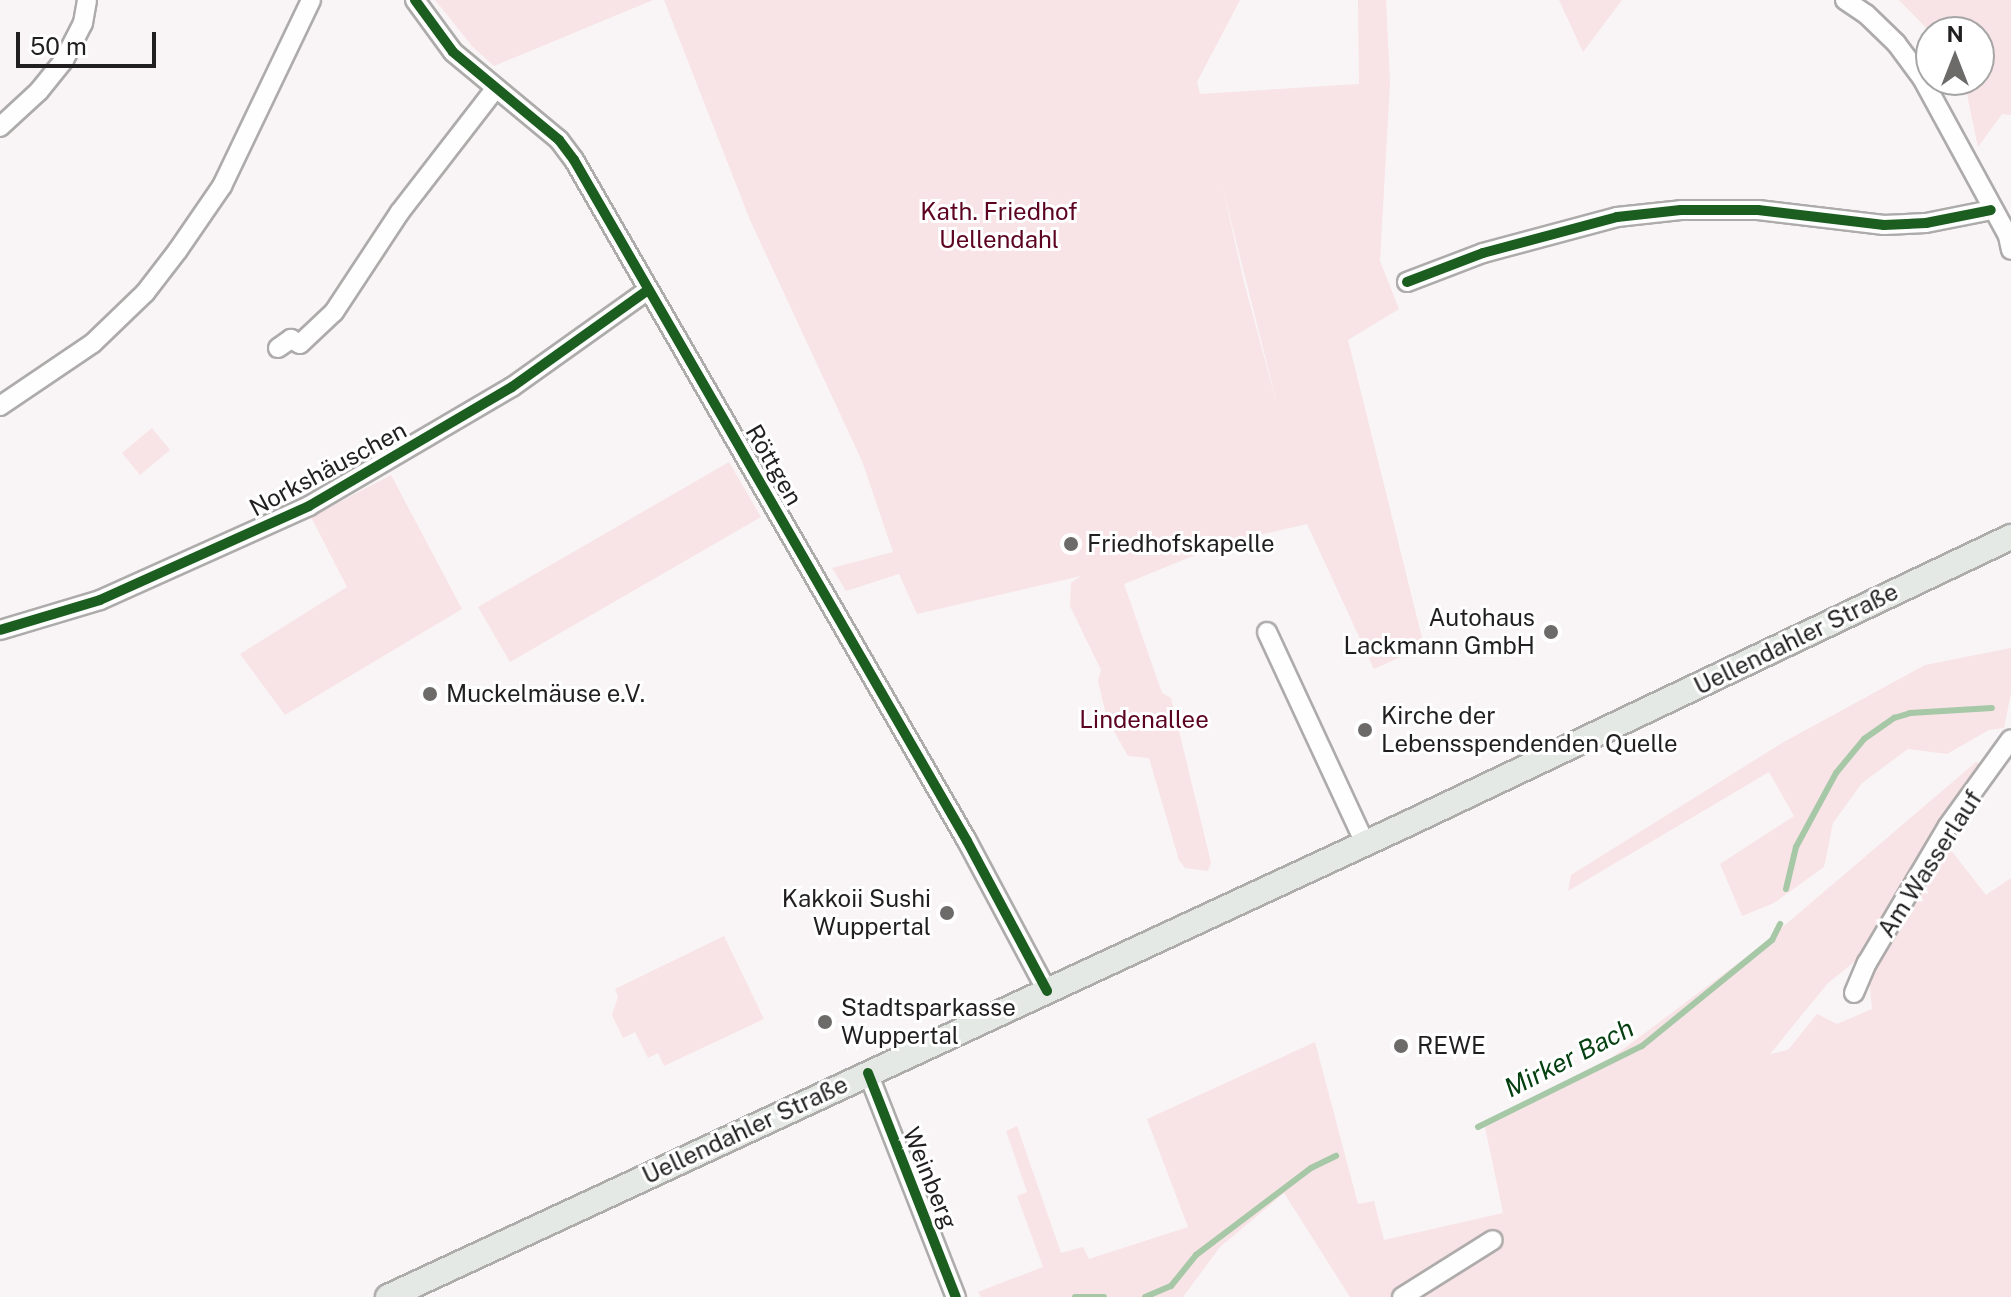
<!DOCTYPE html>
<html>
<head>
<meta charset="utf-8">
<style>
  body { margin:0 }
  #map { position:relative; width:2011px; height:1297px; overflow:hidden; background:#f9f5f6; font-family:"Public Sans",sans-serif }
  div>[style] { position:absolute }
  .green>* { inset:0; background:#f8e3e6 }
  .stream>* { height:6px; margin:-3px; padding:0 3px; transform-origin:3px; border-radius:3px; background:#a6c8a6 }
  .roads { filter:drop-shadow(2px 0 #aeabab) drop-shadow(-2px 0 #aeabab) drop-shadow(0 2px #aeabab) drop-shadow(0 -2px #aeabab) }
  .minor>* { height:18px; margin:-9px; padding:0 9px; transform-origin:9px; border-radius:9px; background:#fefefe }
  .major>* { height:24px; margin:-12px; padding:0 12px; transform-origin:12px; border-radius:12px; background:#e5e9e5 }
  .cycleway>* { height:10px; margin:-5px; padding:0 5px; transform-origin:5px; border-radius:5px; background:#1b5e20 }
  .dots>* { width:22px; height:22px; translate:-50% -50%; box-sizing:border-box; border:4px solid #fff; border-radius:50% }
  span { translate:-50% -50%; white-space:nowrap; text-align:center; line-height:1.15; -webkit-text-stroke:6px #fff; paint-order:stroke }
  .park-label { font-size:24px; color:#5c0322 }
  .street-label { font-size:24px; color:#211f1f }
  .poi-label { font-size:24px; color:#211f1f }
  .left { translate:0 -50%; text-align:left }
  .right { translate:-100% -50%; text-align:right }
  .water-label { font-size:26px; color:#054011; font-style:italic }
  .north { position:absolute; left:1915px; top:16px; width:80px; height:80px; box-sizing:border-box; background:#fff; border:2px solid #a6a5a5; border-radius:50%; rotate:0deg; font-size:22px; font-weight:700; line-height:32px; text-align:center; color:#211f1f }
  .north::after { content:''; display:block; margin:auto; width:28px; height:36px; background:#6d6a6a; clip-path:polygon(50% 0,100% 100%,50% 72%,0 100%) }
  .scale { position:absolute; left:16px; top:32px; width:140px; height:36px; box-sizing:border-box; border:4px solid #211f1f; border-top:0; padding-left:10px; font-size:24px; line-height:28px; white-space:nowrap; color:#211f1f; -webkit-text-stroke:6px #fff; paint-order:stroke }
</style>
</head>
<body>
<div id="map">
  <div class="green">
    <div style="clip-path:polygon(435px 0,653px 0,494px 66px,472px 46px)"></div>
    <div style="clip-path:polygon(evenodd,664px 0,1240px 0,1197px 82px,1200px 94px,1359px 84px,1358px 0,1386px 0,1390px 83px,1380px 261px,1399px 309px,1348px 340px,1424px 646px,1374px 669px,1307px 524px,1225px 543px,1124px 584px,1162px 693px,1171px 698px,1211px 863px,1208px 871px,1185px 868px,1179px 860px,1149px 758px,1128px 756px,1107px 719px,1098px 681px,1101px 670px,1070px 606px,1071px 583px,1081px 576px,917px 614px,899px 574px,846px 591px,832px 568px,893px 552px,862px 461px,750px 220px,664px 0,1222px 185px,1276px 400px,1276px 401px,1244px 282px,1222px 185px)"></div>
    <div style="clip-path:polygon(1559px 0,1622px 0,1583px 52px)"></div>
    <div style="clip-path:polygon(1899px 0,2011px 0,2011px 115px,2002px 114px,1978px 147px,1964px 80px,1979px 80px,1979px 32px,1931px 33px)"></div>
    <div style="clip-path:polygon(152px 428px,170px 450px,140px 475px,122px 453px)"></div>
    <div style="clip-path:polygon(729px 462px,761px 517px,510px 662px,478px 607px)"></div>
    <div style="clip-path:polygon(391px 475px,462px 609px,285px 715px,240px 654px,347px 587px,311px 517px)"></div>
    <div style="clip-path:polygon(2011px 648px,2011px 693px,2004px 728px,1989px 730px,1947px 754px,1908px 749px,1862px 783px,1833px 823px,1824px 867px,1774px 903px,1742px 916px,1720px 864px,1794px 816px,1769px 772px,1568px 891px,1571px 875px,1782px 743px,1925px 665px)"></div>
    <div style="clip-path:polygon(1976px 762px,1990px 767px,1859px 958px,1828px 983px,1770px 1054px,1788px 1050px,1817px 1014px,1837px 1024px,1872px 1009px,1869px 976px,1943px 840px,1986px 895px,2011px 878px,2011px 1297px,1350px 1297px,1284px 1193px,1220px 1247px,1183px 1297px,981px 1297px,978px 1292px,1043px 1267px,1017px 1196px,1027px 1192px,1006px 1131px,1017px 1126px,1061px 1253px,1083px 1247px,1089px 1259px,1188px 1227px,1147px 1119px,1315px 1042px,1358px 1204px,1374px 1201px,1384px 1240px,1503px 1213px,1485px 1127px,1590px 1074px,1757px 949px)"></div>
    <div style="clip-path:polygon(724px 936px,764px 1019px,664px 1066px,658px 1053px,648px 1058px,635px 1032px,623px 1038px,612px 1015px,618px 997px,615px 989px)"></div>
  </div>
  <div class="stream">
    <div style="left:1786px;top:889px;width:43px;rotate:-76.6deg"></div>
    <div style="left:1796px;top:847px;width:84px;rotate:-61.6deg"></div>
    <div style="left:1836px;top:773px;width:44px;rotate:-50.5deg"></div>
    <div style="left:1864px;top:739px;width:37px;rotate:-35deg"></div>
    <div style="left:1894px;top:718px;width:17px;rotate:-17deg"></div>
    <div style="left:1910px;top:713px;width:82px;rotate:-3.5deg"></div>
    <div style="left:1478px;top:1127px;width:183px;rotate:-26.3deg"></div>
    <div style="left:1642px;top:1046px;width:168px;rotate:-39.2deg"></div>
    <div style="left:1772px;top:940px;width:18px;rotate:-63deg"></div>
    <div style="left:1075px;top:1297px;width:29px"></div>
    <div style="left:1145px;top:1297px;width:28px;rotate:-23deg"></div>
    <div style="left:1171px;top:1286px;width:40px;rotate:-51deg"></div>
    <div style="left:1196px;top:1255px;width:144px;rotate:-37.1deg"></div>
    <div style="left:1311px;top:1168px;width:28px;rotate:-26deg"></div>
  </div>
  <div class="roads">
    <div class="minor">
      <div style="left:415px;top:0;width:64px;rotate:53.8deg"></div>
      <div style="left:453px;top:52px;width:138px;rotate:39.7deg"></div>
      <div style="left:559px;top:140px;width:25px;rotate:53deg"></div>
      <div style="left:574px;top:160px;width:786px;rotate:60.01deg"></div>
      <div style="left:967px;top:841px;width:170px;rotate:61.9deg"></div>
      <div style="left:1845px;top:0;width:25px;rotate:34deg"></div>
      <div style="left:1866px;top:14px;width:42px;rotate:44deg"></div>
      <div style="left:1896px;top:43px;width:44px;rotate:53.4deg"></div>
      <div style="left:1922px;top:78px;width:180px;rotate:61.4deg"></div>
      <div style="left:2008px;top:236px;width:14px;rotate:78deg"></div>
      <div style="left:0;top:127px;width:53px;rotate:-42.7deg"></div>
      <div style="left:39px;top:91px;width:40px;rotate:-51deg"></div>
      <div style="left:64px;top:60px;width:42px;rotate:-62.8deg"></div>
      <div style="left:83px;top:23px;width:23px;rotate:-80deg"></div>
      <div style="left:1407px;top:282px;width:81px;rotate:-20.9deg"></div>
      <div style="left:1483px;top:253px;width:139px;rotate:-15deg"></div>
      <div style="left:1617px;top:217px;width:64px;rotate:-6.2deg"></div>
      <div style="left:1681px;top:210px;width:77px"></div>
      <div style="left:1758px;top:210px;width:127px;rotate:6.8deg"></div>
      <div style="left:1884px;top:225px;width:42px;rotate:-2.7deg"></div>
      <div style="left:1926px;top:223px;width:66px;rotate:-11.3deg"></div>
      <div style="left:278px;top:348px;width:16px;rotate:-35deg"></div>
      <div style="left:291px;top:339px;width:10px;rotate:29deg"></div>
      <div style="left:300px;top:344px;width:47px;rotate:-43.3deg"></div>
      <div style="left:334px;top:312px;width:120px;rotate:-56.6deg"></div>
      <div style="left:400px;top:212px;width:155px;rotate:-52.3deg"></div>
      <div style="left:0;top:406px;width:112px;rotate:-34.1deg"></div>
      <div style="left:93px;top:343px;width:72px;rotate:-43.9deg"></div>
      <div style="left:145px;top:293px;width:54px;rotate:-52.5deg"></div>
      <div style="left:178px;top:250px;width:78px;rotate:-55.5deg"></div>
      <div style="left:222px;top:186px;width:206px;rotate:-64.4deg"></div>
      <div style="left:0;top:630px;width:104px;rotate:-16.7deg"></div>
      <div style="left:100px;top:600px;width:229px;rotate:-24.2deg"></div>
      <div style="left:309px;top:506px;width:235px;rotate:-30.4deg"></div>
      <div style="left:512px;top:387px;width:167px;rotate:-35.5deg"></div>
      <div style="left:1267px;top:632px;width:233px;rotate:65.1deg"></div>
      <div style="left:1854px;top:993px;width:33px;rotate:-67deg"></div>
      <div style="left:1867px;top:963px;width:159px;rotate:-59.4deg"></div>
      <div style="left:1948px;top:826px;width:107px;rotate:-54.1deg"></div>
      <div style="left:868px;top:1073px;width:241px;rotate:68.6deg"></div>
      <div style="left:1402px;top:1297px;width:107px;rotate:-32.1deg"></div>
    </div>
    <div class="major">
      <div style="left:388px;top:1297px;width:1123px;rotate:-24.9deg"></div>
      <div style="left:1407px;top:824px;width:669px;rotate:-25.42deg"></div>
    </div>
  </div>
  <div class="cycleway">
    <div style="left:415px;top:0;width:64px;rotate:53.8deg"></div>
    <div style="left:453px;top:52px;width:138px;rotate:39.7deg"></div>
    <div style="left:559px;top:140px;width:25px;rotate:53deg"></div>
    <div style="left:574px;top:160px;width:786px;rotate:60.01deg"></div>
    <div style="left:967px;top:841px;width:170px;rotate:61.9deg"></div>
    <div style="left:1407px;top:282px;width:81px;rotate:-20.9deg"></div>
    <div style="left:1483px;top:253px;width:139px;rotate:-15deg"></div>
    <div style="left:1617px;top:217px;width:64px;rotate:-6.2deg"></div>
    <div style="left:1681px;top:210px;width:77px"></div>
    <div style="left:1758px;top:210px;width:127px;rotate:6.8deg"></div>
    <div style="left:1884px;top:225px;width:42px;rotate:-2.7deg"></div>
    <div style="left:1926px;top:223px;width:66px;rotate:-11.3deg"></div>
    <div style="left:0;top:630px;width:104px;rotate:-16.7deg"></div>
    <div style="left:100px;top:600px;width:229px;rotate:-24.2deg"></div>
    <div style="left:309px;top:506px;width:235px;rotate:-30.4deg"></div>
    <div style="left:512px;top:387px;width:167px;rotate:-35.5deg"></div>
    <div style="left:868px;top:1073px;width:241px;rotate:68.6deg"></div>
  </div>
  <div class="dots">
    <div style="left:1071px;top:544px;background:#6d6a6a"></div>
    <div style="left:1551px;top:632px;background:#6d6a6a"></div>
    <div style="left:430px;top:694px;background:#6d6a6a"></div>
    <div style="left:1365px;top:730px;background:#6d6a6a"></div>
    <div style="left:947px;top:913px;background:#6d6a6a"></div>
    <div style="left:825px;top:1022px;background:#6d6a6a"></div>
    <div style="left:1401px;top:1046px;background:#6d6a6a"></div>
  </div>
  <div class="park-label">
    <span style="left:999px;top:226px">Kath. Friedhof<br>Uellendahl</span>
    <span style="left:1144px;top:720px">Lindenallee</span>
  </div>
  <div class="street-label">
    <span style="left:774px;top:465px;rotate:60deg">Röttgen</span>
    <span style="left:328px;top:469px;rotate:-28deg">Norkshäuschen</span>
    <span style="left:1796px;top:639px;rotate:-26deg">Uellendahler Straße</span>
    <span style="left:1930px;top:864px;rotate:-57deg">Am Wasserlauf</span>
    <span style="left:745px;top:1130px;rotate:-25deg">Uellendahler Straße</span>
    <span style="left:930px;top:1178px;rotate:68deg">Weinberg</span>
  </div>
  <div class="poi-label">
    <span class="left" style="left:1087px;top:544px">Friedhofskapelle</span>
    <span class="right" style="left:1535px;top:632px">Autohaus<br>Lackmann GmbH</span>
    <span class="left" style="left:446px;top:694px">Muckelmäuse e.V.</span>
    <span class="left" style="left:1381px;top:730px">Kirche der<br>Lebensspendenden Quelle</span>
    <span class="right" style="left:931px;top:913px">Kakkoii Sushi<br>Wuppertal</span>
    <span class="left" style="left:841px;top:1022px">Stadtsparkasse<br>Wuppertal</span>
    <span class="left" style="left:1417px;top:1046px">REWE</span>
  </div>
  <div class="water-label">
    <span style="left:1569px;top:1058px;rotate:-27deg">Mirker Bach</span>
  </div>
  <div class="north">N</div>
  <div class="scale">50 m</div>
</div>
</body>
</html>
